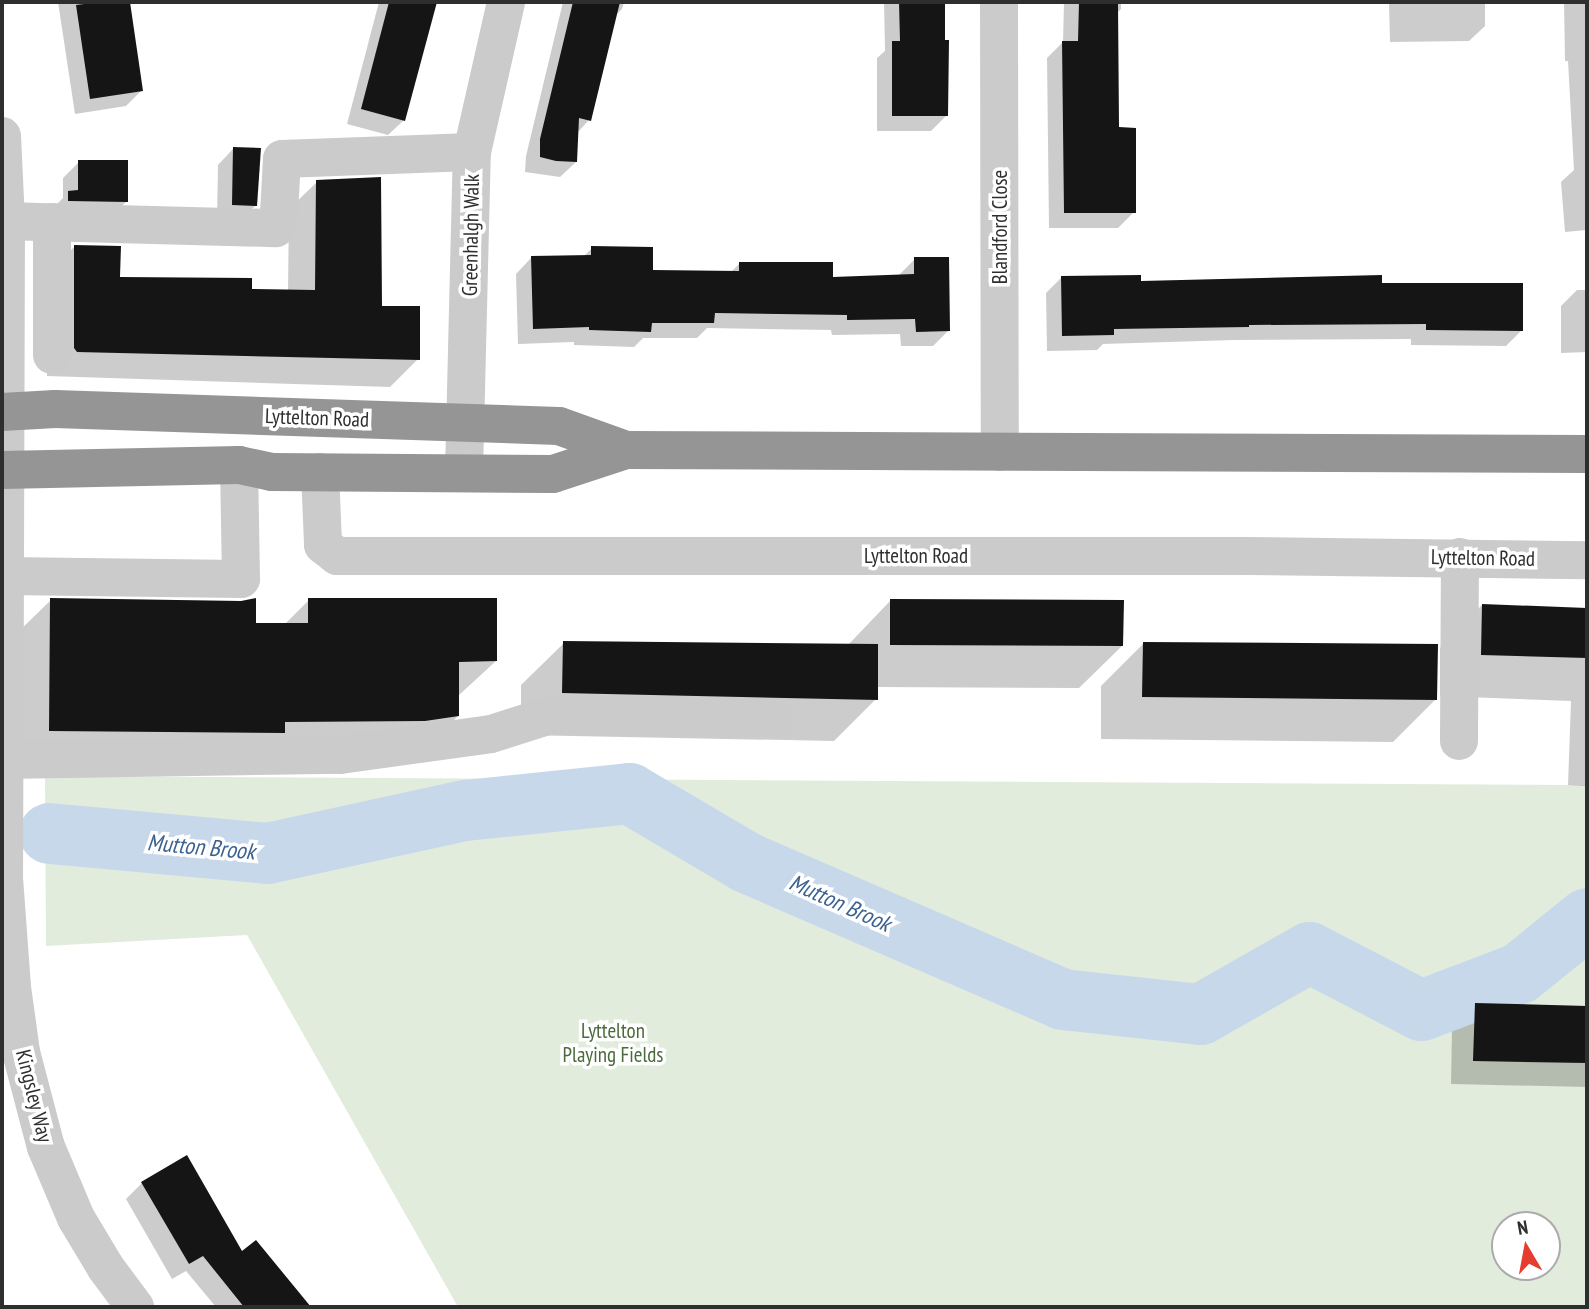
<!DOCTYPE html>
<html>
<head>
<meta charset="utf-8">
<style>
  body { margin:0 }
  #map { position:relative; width:1589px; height:1309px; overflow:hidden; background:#fff; font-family:"PT Sans Narrow",sans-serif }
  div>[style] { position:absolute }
  .green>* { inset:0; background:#e2ecdc }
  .shadow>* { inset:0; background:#0003 }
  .river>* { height:61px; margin:-30.5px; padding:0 30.5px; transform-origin:30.5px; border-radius:30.5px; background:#c8d8eb }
  .building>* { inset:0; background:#151515 }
  .minor>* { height:38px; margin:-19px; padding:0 19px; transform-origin:19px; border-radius:19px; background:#cbcbcb }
  .highway>* { height:38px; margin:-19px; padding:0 19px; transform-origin:19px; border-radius:19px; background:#959595 }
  span { translate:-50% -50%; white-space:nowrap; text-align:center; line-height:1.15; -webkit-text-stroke:7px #fff; paint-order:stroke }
  .street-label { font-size:21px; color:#2e2e2e }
  .park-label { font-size:21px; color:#4a6a3b }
  .water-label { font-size:23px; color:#3c6390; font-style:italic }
  .frame { position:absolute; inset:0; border:4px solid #2e2e2e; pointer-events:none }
  .north { position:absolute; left:1491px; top:1211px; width:70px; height:70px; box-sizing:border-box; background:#fff; border:2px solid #ababab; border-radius:50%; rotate:350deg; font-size:19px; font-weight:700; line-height:28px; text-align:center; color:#2e2e2e }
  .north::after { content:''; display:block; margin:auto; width:24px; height:32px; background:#e53d30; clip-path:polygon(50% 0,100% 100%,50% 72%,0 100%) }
</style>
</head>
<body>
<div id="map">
  <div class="green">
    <div style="clip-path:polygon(evenodd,45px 776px,1587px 785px,1587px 1307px,458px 1307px,247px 935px,46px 946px,45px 776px,1505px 1225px,1547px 1225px,1547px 1267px,1505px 1267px,1505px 1225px)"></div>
  </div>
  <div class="shadow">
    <div style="clip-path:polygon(58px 2px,128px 2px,142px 90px,126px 106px,75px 114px)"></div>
    <div style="clip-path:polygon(379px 2px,436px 2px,404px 120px,388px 135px,347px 124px)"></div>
    <div style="clip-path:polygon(563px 2px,624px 2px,622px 9px,614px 17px,589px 120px,577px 133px,576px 162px,560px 177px,525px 172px,526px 156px)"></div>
    <div style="clip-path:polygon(884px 2px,944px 2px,947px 115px,931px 131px,877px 131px,877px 58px,885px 51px)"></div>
    <div style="clip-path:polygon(1064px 2px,1121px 2px,1121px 9px,1116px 14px,1118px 129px,1134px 212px,1118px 228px,1049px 228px,1047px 58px,1063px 42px)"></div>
    <div style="clip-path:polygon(1389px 2px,1485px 2px,1485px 26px,1469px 41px,1390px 42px)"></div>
    <div style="clip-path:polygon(1564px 2px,1587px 2px,1587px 230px,1565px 232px,1561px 182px,1574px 170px,1568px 61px,1565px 61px)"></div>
    <div style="clip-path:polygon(233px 149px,256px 205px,240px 221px,217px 220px,218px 165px)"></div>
    <div style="clip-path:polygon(79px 162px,126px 202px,110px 217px,53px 208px,63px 198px,63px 178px)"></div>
    <div style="clip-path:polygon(317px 182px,380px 308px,418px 359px,390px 387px,47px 376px,47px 274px,75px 246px,118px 278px,251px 291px,288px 291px,289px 209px)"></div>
    <div style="clip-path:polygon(592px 248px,651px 272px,730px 273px,740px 263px,831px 279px,899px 275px,915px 259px,948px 331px,933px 346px,901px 346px,900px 334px,832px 335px,831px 330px,707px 328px,697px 338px,643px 338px,634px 347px,574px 345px,574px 342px,518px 344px,516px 274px,531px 258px,583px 257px)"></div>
    <div style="clip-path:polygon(1062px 277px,1140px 283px,1522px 330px,1506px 346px,1411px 345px,1411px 339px,1234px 340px,1103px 344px,1097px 350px,1047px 351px,1046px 293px)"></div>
    <div style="clip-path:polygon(1577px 290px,1587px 290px,1587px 352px,1561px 353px,1561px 306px)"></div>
    <div style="clip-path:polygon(51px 600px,254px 624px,285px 624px,309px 600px,496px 661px,458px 696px,458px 716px,422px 751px,14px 766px,15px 635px)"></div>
    <div style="clip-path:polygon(891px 600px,1122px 646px,1079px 688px,876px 687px,876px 699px,834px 741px,521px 735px,521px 685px,564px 643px,848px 645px)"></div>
    <div style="clip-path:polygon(1482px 605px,1587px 609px,1587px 786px,1568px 785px,1571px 701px,1440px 696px,1440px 648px)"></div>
    <div style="clip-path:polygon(1143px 644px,1436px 699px,1393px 742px,1101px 739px,1101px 686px)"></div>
    <div style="clip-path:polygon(1476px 1005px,1587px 1008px,1587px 1087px,1451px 1084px,1452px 1029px)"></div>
    <div style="clip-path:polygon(142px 1183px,241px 1254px,255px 1242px,309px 1307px,216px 1307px,186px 1271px,172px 1279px,126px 1199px)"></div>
  </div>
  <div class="river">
    <div style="left:49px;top:833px;width:219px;rotate:5.2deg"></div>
    <div style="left:267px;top:853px;width:203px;rotate:-12.3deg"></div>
    <div style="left:465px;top:810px;width:165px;rotate:-5.9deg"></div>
    <div style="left:629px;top:793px;width:136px;rotate:30.5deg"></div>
    <div style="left:746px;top:862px;width:344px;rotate:23.4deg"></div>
    <div style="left:1062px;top:999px;width:139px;rotate:6.2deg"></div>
    <div style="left:1200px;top:1014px;width:125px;rotate:-29.6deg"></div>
    <div style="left:1309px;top:952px;width:126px;rotate:27.4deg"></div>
    <div style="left:1421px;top:1010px;width:105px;rotate:-20.7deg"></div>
    <div style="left:1519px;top:973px;width:87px;rotate:-39deg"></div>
  </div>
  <div class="building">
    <div style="clip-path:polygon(100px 2px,130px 2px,143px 91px,90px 99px,76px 5px)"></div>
    <div style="clip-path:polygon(389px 2px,437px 2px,405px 121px,361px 109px)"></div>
    <div style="clip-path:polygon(573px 2px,620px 2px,591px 121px,579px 118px,577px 162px,556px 161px,540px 157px,540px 139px)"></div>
    <div style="clip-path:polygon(899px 2px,945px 2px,945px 40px,949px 40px,948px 116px,892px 116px,892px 41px,900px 41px)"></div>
    <div style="clip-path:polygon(1079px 2px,1118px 2px,1119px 127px,1136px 128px,1136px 213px,1064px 213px,1062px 41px,1078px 41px)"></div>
    <div style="clip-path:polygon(233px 147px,261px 148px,257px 206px,232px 205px)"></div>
    <div style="clip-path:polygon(78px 160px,128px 160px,128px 202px,68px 201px,68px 191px,78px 190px)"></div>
    <div style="clip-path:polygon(381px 177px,382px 306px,420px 306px,420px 360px,77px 352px,74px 348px,74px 245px,121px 246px,120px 277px,252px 278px,252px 289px,315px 290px,316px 180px)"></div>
    <div style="clip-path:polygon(591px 246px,653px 247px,653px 270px,739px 271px,739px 262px,833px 262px,833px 277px,914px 274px,914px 257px,949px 257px,950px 331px,916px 332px,915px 319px,847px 320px,847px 315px,715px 313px,714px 323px,652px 323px,651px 332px,589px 330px,589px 327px,533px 329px,531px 256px,591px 255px)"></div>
    <div style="clip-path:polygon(1141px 275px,1141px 281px,1382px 275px,1382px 283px,1523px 283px,1523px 331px,1426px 330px,1426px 324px,1249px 325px,1249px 327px,1114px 329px,1114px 335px,1062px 336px,1061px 276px)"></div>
    <div style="clip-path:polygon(50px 598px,241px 601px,256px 598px,256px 623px,308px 623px,308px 598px,497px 598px,497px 661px,459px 662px,459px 716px,425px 721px,285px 722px,285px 733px,49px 731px)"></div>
    <div style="clip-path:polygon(890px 599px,1124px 600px,1123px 646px,890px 645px)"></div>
    <div style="clip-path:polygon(1482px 604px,1587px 608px,1587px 658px,1481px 655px)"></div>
    <div style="clip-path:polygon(563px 641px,878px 644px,878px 700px,562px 693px)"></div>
    <div style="clip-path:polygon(1143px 642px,1438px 644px,1437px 700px,1142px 697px)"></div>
    <div style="clip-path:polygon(1475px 1003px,1587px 1006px,1587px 1063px,1473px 1061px)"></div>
    <div style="clip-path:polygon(187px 1155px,242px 1251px,256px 1240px,311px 1307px,244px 1307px,203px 1256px,189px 1264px,141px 1182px)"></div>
  </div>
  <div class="minor">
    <div style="left:999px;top:2px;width:450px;rotate:89.9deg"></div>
    <div style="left:2px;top:136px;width:85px;rotate:87.3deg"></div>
    <div style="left:6px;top:221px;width:657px;rotate:90.17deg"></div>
    <div style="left:4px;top:878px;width:109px;rotate:85.8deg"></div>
    <div style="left:12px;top:987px;width:66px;rotate:82.1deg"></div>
    <div style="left:21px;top:1052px;width:98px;rotate:75.3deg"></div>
    <div style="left:46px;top:1147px;width:77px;rotate:67.1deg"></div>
    <div style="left:76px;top:1218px;width:58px;rotate:59deg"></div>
    <div style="left:106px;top:1268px;width:49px;rotate:53.4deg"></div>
    <div style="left:279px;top:213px;width:54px;rotate:-86.8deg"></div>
    <div style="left:282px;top:159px;width:190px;rotate:-2.1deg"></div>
    <div style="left:2px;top:221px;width:274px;rotate:1.5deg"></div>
    <div style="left:52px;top:355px;width:133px;rotate:-90deg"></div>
    <div style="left:320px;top:472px;width:73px;rotate:87.6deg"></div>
    <div style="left:323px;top:545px;width:18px;rotate:38deg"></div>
    <div style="left:337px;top:556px;width:909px"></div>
    <div style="left:1246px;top:556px;width:341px;rotate:0.7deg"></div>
    <div style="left:464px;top:473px;width:321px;rotate:-88.6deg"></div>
    <div style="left:472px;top:152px;width:154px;rotate:-77.2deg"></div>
    <div style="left:5px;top:576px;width:236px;rotate:0.7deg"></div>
    <div style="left:241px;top:579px;width:114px;rotate:-91deg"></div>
    <div style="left:1459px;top:741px;width:184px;rotate:-89.7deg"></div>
    <div style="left:3px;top:760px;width:337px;rotate:-0.9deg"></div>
    <div style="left:340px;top:755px;width:152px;rotate:-7.9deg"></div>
    <div style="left:491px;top:734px;width:63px;rotate:-17.6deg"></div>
    <div style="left:551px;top:715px;width:223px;rotate:0.8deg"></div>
  </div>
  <div class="highway">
    <div style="left:2px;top:412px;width:53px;rotate:-3.2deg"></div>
    <div style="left:55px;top:409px;width:504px;rotate:1.93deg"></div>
    <div style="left:559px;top:426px;width:71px;rotate:19.7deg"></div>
    <div style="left:2px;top:470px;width:237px;rotate:-1.2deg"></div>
    <div style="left:239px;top:465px;width:34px;rotate:12deg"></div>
    <div style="left:272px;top:472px;width:281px;rotate:0.4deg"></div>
    <div style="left:553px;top:474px;width:77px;rotate:-18.2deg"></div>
    <div style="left:626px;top:450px;width:961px;rotate:0.24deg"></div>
  </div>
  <div class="street-label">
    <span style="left:1000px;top:227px;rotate:-90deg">Blandford Close</span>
    <span style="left:471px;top:235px;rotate:-89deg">Greenhalgh Walk</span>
    <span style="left:317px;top:418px;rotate:2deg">Lyttelton Road</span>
    <span style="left:916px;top:556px">Lyttelton Road</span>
    <span style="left:1483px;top:558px;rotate:1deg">Lyttelton Road</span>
    <span style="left:34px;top:1096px;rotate:76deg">Kingsley Way</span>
  </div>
  <div class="park-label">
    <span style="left:613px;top:1043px">Lyttelton<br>Playing Fields</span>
  </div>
  <div class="water-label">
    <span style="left:201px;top:847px;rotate:5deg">Mutton Brook</span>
    <span style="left:840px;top:903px;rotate:24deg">Mutton Brook</span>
  </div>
  <div class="frame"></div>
  <div class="north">N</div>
</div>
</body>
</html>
